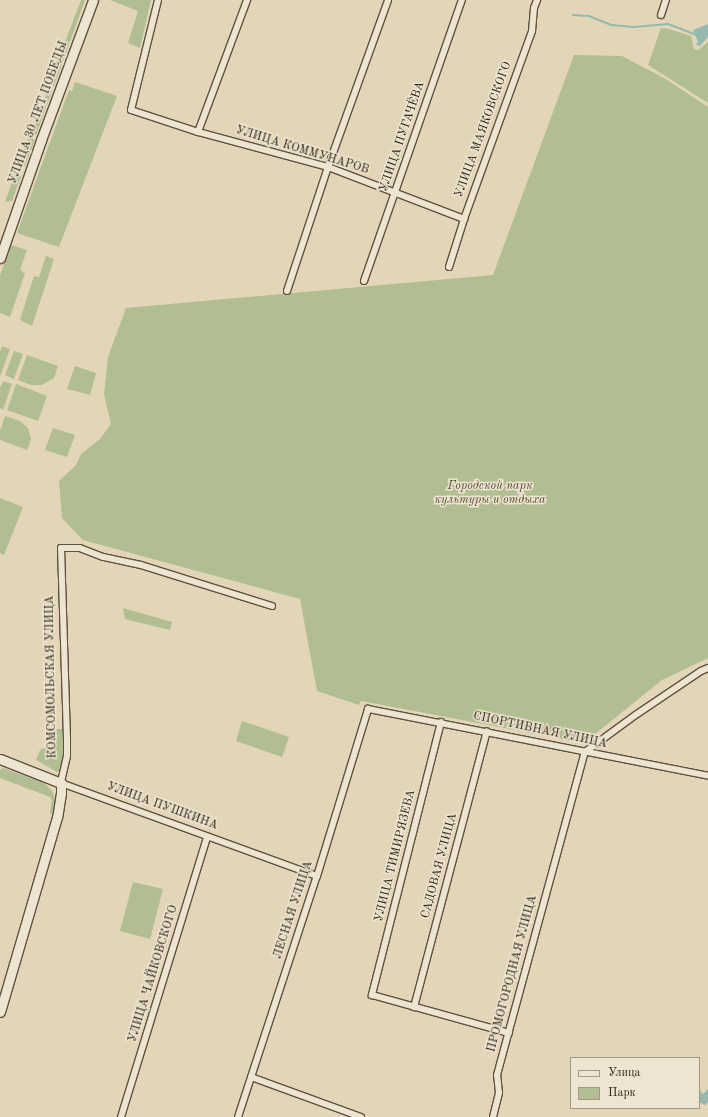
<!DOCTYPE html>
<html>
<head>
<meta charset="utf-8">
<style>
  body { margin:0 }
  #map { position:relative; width:708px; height:1117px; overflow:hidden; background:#e3d6b8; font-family:"Old Standard TT",serif }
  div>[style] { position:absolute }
  .green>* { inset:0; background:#b0be92 }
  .water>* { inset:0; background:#95b9af }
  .stream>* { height:2px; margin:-1px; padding:0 1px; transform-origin:1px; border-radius:1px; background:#95b9af }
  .roads { filter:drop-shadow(1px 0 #60513e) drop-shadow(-1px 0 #60513e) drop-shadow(0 1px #60513e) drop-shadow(0 -1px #60513e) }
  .street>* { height:6px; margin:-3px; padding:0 3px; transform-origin:3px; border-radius:3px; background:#ede4d1 }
  .secondary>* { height:9px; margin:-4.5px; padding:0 4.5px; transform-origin:4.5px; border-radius:4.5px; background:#ede4d1 }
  span { translate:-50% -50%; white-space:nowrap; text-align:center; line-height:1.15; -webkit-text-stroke:3px #ede4d1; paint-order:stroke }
  .street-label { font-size:12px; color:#342515 }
  .park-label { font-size:12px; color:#534b34; font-style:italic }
  .legend { position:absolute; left:570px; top:1057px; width:130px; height:52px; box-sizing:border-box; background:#ede4d1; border:1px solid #a39886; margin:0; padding:5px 7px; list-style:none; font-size:12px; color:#342515 }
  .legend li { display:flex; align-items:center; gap:8px; height:20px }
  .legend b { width:20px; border:1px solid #a39886 }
</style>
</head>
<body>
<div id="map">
  <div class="green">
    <div style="clip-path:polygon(81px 0,85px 0,54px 86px,49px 84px)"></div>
    <div style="clip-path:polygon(110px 0,151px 0,140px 48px,128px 43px,138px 11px)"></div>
    <div style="clip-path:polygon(661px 28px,669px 29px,691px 36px,694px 49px,698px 50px,708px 42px,708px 103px,648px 65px)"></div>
    <div style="clip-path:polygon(574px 55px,622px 56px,664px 78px,708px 107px,708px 658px,662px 680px,584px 743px,361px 701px,359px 705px,317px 691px,300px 599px,83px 540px,62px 518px,59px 481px,76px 465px,81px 454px,100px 439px,111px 424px,104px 394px,108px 357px,126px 308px,493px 275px)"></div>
    <div style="clip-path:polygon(75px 82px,117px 96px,59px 247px,17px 233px,69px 90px,72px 91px)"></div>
    <div style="clip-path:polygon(48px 89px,52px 91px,36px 135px,32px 134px)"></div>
    <div style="clip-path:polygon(29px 137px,35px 140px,24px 168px,18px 166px)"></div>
    <div style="clip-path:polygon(15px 174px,21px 176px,12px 201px,5px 202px)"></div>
    <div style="clip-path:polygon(11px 245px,27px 250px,20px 270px,25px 273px,10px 317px,0 313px,0 276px)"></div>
    <div style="clip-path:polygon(46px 256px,54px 259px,32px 326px,20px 320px,34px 276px,39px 277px)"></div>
    <div style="clip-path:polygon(2px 346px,10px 349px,0 377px,0 352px)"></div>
    <div style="clip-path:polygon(14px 351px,23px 354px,14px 379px,5px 375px)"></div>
    <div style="clip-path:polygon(27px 355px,58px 366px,54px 378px,42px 385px,31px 385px,18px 380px)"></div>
    <div style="clip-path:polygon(75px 366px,96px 373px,90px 395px,67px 389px)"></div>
    <div style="clip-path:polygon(3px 381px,12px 384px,3px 410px,0 408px,0 388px)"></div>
    <div style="clip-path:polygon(16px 384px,47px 396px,38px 421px,7px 410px)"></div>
    <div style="clip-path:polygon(5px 416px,20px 421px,28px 428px,31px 439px,27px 450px,0 440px,0 431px)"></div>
    <div style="clip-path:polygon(53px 428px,75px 435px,67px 457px,45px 450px)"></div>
    <div style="clip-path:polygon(0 498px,23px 507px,4px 555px,0 553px)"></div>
    <div style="clip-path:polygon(123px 608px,172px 622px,170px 630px,125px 619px)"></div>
    <div style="clip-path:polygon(242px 721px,289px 737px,282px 757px,236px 741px)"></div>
    <div style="clip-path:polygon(52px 729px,63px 729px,64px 769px,57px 772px,36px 760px,40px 750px,46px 748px,52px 750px)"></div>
    <div style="clip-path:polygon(3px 768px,44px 783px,52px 791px,55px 799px,53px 814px,50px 813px,52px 800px,50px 797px,0 778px,0 770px)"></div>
    <div style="clip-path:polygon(133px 882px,163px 889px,150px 939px,120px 931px)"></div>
  </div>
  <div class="water">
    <div style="clip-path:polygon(708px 24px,708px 37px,700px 46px,696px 45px,698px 42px,693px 30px)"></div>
    <div style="clip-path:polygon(699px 1089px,703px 1094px,708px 1089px,708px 1102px,705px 1105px,699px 1102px)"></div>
  </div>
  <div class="stream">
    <div style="left:573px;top:15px;width:16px;rotate:4deg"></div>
    <div style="left:589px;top:16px;width:24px;rotate:22deg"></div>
    <div style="left:611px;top:25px;width:23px;rotate:5deg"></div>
    <div style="left:634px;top:27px;width:34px;rotate:-5deg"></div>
    <div style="left:668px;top:24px;width:28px;rotate:21deg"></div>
  </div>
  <div class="roads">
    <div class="street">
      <div style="left:158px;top:0;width:113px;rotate:103.8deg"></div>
      <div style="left:131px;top:110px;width:71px;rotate:18.2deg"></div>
      <div style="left:198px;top:132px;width:135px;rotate:15.1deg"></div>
      <div style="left:328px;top:167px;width:146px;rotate:20.9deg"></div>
      <div style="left:661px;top:15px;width:16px;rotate:-72deg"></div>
      <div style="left:198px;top:132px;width:141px;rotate:-69.6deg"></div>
      <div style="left:449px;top:267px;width:50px;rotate:-72.6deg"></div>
      <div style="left:464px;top:219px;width:200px;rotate:-70.1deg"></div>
      <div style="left:532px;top:31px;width:23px;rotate:-85deg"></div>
      <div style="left:534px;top:8px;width:9px;rotate:-69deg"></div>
      <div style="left:364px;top:281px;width:298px;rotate:-70.8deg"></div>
      <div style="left:287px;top:291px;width:131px;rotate:-71.7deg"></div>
      <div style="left:328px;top:167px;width:177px;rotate:-70.2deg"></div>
      <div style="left:272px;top:606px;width:137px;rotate:-162.6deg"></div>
      <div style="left:141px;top:565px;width:39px;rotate:-168deg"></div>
      <div style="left:103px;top:557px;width:25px;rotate:-159deg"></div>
      <div style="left:80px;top:548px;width:19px;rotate:180deg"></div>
      <div style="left:61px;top:548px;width:190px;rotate:88.2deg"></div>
      <div style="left:67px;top:738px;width:18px;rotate:90deg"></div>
      <div style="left:67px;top:756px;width:28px;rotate:103deg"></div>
      <div style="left:61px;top:783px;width:272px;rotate:20deg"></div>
      <div style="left:441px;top:722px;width:282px;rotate:104.2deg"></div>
      <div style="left:372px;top:995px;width:142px;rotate:15.5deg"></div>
      <div style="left:414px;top:1007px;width:285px;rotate:-75.2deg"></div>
      <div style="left:251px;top:1077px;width:117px;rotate:20deg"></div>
      <div style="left:121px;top:1117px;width:293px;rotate:-72.9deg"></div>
      <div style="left:238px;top:1117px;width:254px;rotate:-71.9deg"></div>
      <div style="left:317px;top:876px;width:175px;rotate:-73deg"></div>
      <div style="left:368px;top:709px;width:347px;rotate:11.1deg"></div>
      <div style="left:493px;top:1117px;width:25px;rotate:-76deg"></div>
      <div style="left:499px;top:1093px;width:18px;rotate:-96deg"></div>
      <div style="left:497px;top:1075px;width:335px;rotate:-74.8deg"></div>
      <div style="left:585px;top:752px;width:64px;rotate:-36.2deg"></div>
      <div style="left:637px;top:714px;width:77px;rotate:-33.9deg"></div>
      <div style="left:701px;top:671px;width:8px;rotate:-23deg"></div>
    </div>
    <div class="secondary">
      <div style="left:0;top:258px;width:125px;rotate:-70.8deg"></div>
      <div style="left:41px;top:140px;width:149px;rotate:-69.6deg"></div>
      <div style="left:0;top:759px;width:66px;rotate:21.5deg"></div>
      <div style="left:61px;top:783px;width:10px;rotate:90deg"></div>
      <div style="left:61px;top:793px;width:24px;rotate:99deg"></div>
      <div style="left:57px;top:817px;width:203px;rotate:106.3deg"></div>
    </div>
  </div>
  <div class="street-label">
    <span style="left:39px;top:113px;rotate:-70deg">УЛИЦА 30 ЛЕТ ПОБЕДЫ</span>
    <span style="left:484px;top:130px;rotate:-70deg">УЛИЦА МАЯКОВСКОГО</span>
    <span style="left:403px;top:137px;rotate:-71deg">УЛИЦА ПУГАЧЁВА</span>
    <span style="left:302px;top:151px;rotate:17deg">УЛИЦА КОММУНАРОВ</span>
    <span style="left:52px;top:677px;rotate:-91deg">КОМСОМОЛЬСКАЯ УЛИЦА</span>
    <span style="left:540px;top:731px;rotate:12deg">СПОРТИВНАЯ УЛИЦА</span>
    <span style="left:162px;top:807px;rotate:20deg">УЛИЦА ПУШКИНА</span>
    <span style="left:396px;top:856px;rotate:-76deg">УЛИЦА ТИМИРЯЗЕВА</span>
    <span style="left:440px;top:866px;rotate:-75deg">САДОВАЯ УЛИЦА</span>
    <span style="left:294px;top:910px;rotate:-72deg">ЛЕСНАЯ УЛИЦА</span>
    <span style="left:154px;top:974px;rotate:-73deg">УЛИЦА ЧАЙКОВСКОГО</span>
    <span style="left:513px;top:974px;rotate:-75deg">ПРОМОГОРОДНАЯ УЛИЦА</span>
  </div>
  <div class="park-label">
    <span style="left:490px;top:494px">Городской парк<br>культуры и отдыха</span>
  </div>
  <ul class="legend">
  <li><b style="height:5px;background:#ede4d1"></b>Улица</li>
  <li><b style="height:11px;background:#b0be92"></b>Парк</li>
  </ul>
</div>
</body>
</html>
